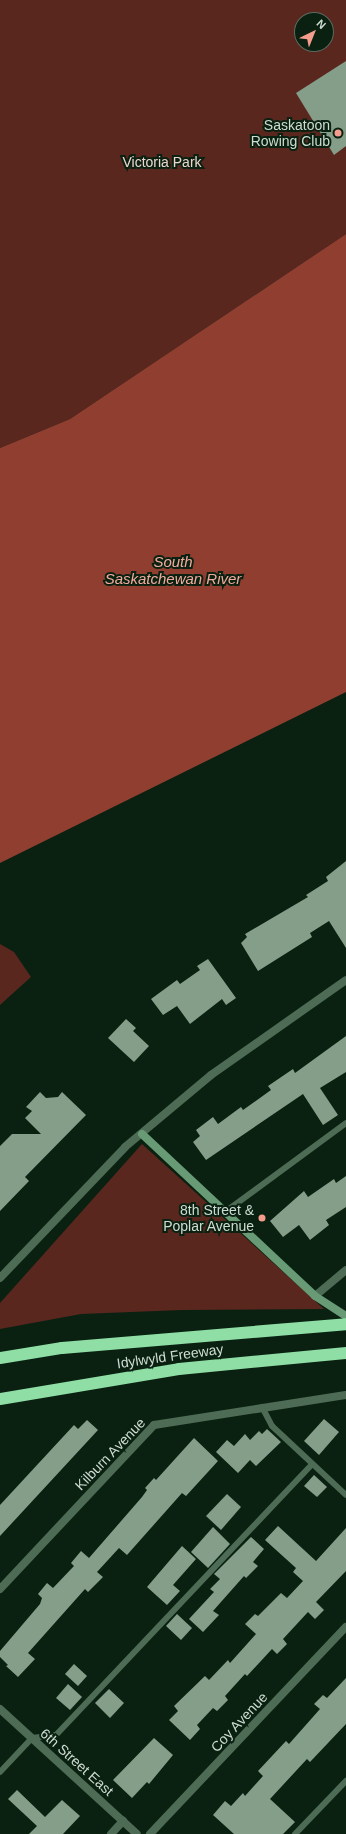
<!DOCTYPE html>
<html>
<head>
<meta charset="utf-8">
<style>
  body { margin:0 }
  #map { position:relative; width:346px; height:1834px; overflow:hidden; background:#0a2111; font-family:Helvetica,sans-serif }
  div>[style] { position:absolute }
  .green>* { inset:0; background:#59271e }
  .water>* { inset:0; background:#8f3e30 }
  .building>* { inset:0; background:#849e8a }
  .lane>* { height:6px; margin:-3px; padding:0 3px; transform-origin:3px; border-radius:3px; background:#4d6b55 }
  .street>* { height:8px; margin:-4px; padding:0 4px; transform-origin:4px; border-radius:4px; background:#4d6b55 }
  .secondary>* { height:8px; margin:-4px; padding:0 4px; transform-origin:4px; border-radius:4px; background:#679a75 }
  .highway>* { height:12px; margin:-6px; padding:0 6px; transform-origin:6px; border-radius:6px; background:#8edea5 }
  .dots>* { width:11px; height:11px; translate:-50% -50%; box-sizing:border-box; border:2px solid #0a2111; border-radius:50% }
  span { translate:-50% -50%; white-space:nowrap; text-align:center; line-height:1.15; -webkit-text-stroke:4px #0a2111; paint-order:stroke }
  .poi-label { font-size:14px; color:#cedcd1 }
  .right { translate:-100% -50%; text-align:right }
  .park-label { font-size:14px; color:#eed6d0 }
  .street-label { font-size:14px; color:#cedcd1 }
  .water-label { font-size:15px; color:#f1ab9d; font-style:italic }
  .north { position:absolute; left:294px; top:12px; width:40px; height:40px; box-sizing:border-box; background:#0a2111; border:1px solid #586c5e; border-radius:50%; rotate:43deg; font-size:11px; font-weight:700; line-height:16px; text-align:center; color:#cedcd1 }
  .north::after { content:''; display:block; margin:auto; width:14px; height:18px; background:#f49d8c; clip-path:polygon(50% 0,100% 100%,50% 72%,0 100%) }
</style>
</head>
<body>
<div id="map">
  <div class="green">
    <div style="clip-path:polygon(evenodd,0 0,346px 0,346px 234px,70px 419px,0 448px,0 0,302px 20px,326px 20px,326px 44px,302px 44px,302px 20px)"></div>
    <div style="clip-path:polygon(0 944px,14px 952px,31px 977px,0 1005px)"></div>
    <div style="clip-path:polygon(142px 1144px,324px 1309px,182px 1310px,81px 1314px,0 1329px,0 1303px)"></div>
  </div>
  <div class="water">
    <div style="clip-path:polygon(346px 234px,346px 692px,0 863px,0 448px,70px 419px)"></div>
  </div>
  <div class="building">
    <div style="clip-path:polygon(346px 61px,346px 146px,334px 155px,296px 93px)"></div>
    <div style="clip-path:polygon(346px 861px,346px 948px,329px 921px,310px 933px,312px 937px,258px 971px,241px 943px,247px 937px,245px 934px,308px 897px,306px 895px,328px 881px,326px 877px)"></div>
    <div style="clip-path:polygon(208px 959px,236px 998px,226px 1005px,222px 999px,190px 1024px,177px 1006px,163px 1015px,151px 999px,177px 980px,180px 984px,200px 970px,197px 966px)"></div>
    <div style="clip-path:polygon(126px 1019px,136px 1028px,133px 1031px,149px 1046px,134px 1062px,108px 1038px)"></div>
    <div style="clip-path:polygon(346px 1036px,346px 1072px,320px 1088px,338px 1115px,323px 1125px,303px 1094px,206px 1160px,193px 1142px,200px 1136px,196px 1130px,213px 1117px,218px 1124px,241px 1107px,243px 1110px,271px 1090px,268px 1086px,293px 1069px,295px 1073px)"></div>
    <div style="clip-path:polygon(40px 1092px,46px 1098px,58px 1097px,62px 1092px,86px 1115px,25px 1177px,29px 1181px,0 1211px,0 1146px,12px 1134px,41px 1134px,25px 1118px,32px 1111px,26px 1107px)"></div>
    <div style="clip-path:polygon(346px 1176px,346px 1207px,326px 1220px,329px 1225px,310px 1240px,299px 1225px,283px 1237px,270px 1221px,304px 1191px,308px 1197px,334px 1179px,336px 1183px)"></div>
    <div style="clip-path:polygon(324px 1419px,339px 1432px,319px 1455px,304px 1441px)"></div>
    <div style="clip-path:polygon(87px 1420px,98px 1430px,0 1536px,0 1505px,74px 1425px,78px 1429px)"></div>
    <div style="clip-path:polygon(267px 1429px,281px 1442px,256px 1466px,250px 1460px,238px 1473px,216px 1452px,227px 1440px,234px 1446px,245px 1434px,250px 1440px,259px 1431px,262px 1434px)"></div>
    <div style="clip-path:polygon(194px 1438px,218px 1461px,186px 1496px,182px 1493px,127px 1555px,119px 1548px,97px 1572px,103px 1577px,88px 1592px,85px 1589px,28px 1653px,35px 1659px,18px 1677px,6px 1666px,8px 1665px,0 1657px,0 1651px,40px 1604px,42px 1598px,38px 1594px,47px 1583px,53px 1588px,74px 1566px,71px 1563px,81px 1551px,89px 1558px,142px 1497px,147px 1490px,145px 1488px,154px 1478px,156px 1480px)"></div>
    <div style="clip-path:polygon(314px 1475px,327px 1487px,317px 1497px,304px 1486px)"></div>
    <div style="clip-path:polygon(227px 1494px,241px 1507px,221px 1530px,206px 1516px)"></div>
    <div style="clip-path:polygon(278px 1526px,316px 1561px,346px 1528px,346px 1571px,316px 1602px,324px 1610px,315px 1619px,308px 1612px,283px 1639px,287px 1644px,277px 1654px,272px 1649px,247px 1676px,245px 1674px,225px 1696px,228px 1700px,217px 1711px,213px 1708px,197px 1725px,200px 1729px,190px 1740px,169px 1720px,178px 1711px,174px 1706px,205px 1676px,209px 1680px,228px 1660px,230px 1663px,256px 1634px,245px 1624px,255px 1614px,258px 1616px,281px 1593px,287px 1598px,303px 1581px,293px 1572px,296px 1568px,265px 1540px)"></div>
    <div style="clip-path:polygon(213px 1527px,230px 1544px,208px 1568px,191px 1552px)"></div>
    <div style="clip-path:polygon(251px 1537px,264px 1549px,253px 1562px,258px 1566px,246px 1578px,244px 1576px,213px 1611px,219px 1615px,203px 1632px,189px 1619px,214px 1592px,210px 1589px,220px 1579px,214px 1574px)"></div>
    <div style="clip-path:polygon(182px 1546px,196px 1559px,173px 1585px,180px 1591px,167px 1605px,147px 1587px)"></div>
    <div style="clip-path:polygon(177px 1614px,192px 1628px,181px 1640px,166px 1626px)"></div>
    <div style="clip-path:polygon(74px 1664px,87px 1676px,78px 1686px,65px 1674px)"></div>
    <div style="clip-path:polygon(346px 1678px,346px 1724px,310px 1762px,307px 1759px,270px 1799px,295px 1822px,283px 1834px,234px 1834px,213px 1815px,225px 1801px,231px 1806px,243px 1793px,245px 1796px,263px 1776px,258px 1771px,286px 1741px,289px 1744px,320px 1709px,314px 1704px,323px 1695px,327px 1698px)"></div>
    <div style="clip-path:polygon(68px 1684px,82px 1697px,70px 1710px,56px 1698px)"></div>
    <div style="clip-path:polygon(109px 1689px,124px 1703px,110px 1718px,95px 1703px)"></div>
    <div style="clip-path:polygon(154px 1738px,173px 1755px,149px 1784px,147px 1782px,132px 1798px,113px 1780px)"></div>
    <div style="clip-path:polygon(17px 1790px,45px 1817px,62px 1800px,80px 1816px,63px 1834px,29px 1834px,37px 1826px,8px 1799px)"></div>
  </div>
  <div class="lane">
    <div style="left:225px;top:1212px;width:150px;rotate:-36.3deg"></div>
    <div style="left:262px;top:1407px;width:21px;rotate:62deg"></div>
    <div style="left:272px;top:1426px;width:101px;rotate:43deg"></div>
    <div style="left:0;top:1772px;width:47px;rotate:-46.7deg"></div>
    <div style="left:32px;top:1738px;width:24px;rotate:-7deg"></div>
    <div style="left:56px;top:1735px;width:373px;rotate:-46.6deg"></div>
    <div style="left:295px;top:1834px;width:74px;rotate:-46.1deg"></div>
  </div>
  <div class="street">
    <div style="left:0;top:1278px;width:181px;rotate:-46.3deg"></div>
    <div style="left:125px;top:1147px;width:112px;rotate:-39.9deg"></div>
    <div style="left:211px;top:1075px;width:165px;rotate:-35.1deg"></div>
    <div style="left:315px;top:1296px;width:40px;rotate:-40deg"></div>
    <div style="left:0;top:1589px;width:225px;rotate:-46.8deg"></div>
    <div style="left:154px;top:1425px;width:194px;rotate:-8.9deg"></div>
    <div style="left:0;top:1709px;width:185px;rotate:42.4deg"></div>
    <div style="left:111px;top:1834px;width:18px;rotate:-47deg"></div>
    <div style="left:150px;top:1834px;width:285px;rotate:-46.6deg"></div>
  </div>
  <div class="secondary">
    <div style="left:142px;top:1134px;width:237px;rotate:43.1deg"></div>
    <div style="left:315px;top:1296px;width:37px;rotate:33deg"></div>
  </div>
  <div class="highway">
    <div style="left:0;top:1358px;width:63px;rotate:-9.2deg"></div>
    <div style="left:62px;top:1348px;width:285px;rotate:-4.8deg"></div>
    <div style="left:0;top:1399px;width:181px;rotate:-9.5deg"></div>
    <div style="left:179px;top:1369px;width:168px;rotate:-5.5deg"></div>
  </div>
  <div class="dots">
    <div style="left:338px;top:133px;background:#f49d8c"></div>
    <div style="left:262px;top:1218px;background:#f49d8c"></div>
  </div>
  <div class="poi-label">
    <span class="right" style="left:330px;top:133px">Saskatoon<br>Rowing Club</span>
    <span class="right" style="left:254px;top:1218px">8th Street &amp;<br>Poplar Avenue</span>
  </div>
  <div class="park-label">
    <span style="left:162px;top:162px">Victoria Park</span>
  </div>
  <div class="street-label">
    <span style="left:170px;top:1356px;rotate:-8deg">Idylwyld Freeway</span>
    <span style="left:110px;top:1454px;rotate:-46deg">Kilburn Avenue</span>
    <span style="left:239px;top:1722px;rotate:-47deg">Coy Avenue</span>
    <span style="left:77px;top:1762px;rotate:42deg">6th Street East</span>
  </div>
  <div class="water-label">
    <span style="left:173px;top:570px">South<br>Saskatchewan River</span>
  </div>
  <div class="north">N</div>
</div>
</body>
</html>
